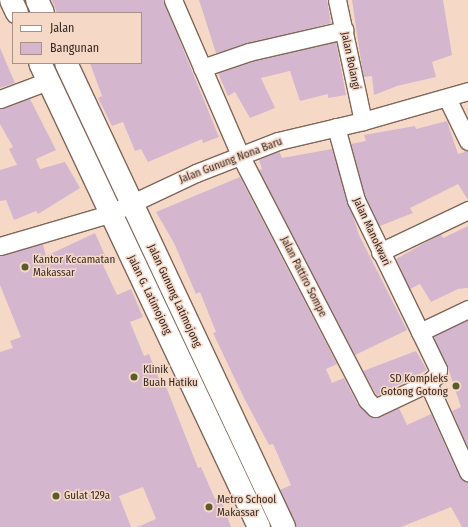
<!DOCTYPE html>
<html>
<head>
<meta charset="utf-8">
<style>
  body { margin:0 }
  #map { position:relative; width:468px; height:527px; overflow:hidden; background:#f6d8c7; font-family:"Fira Sans Condensed",sans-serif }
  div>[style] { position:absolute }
  .building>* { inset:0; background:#d4b7cf }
  .roads { filter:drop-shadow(1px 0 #806657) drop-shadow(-1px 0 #806657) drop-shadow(0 1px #806657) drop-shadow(0 -1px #806657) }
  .minor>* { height:17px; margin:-8.5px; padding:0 8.5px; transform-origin:8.5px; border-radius:8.5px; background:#fff }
  .secondary>* { height:22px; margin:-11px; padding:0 11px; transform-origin:11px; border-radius:11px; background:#fff }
  .dots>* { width:11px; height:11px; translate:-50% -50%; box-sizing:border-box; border:2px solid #f6d8c7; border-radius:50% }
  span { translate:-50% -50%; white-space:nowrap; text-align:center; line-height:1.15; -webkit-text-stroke:3px #f6d8c7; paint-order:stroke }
  .street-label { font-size:11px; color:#332821 }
  .poi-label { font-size:11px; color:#332821 }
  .left { translate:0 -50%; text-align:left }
  .right { translate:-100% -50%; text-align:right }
  .legend { position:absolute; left:12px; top:12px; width:130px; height:52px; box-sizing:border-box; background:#f6d8c7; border:1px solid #a89285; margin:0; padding:5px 7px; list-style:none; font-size:12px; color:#332821 }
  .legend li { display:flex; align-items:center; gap:8px; height:20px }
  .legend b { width:20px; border:1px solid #a89285 }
</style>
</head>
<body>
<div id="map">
  <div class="building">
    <div style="clip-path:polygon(52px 0,163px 0,219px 137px,203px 143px,202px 139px,148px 162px,141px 149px,135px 151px,123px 122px,112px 126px,98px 98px,102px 96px,90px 63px,141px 63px,141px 13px,57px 13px)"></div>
    <div style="clip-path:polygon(199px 0,327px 0,331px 23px,216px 53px)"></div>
    <div style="clip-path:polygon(352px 0,443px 0,452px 55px,432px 62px,436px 77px,397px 86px,374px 95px,372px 76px,364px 77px,363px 74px)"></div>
    <div style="clip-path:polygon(336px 42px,346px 95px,328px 98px,328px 94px,300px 101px,290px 71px,261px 78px,275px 108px,250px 118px,235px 92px,228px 96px,218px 73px,252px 62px)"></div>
    <div style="clip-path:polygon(0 48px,15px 83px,0 88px)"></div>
    <div style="clip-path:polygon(30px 99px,56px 150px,36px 159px,40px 169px,65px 162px,80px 188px,38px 214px,36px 211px,14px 220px,6px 200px,0 201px,0 170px,17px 165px,9px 149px,13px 147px,0 124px,0 109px)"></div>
    <div style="clip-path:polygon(447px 121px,458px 154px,468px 151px,468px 200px,458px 184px,410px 208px,413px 213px,380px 226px,365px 196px,351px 144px,366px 141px,364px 135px,415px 126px,416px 129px)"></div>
    <div style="clip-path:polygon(332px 149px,359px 235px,407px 330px,355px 355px,259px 170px,262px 169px,259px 160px,279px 151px,282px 158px)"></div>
    <div style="clip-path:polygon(240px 177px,337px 364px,326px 369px,332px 383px,344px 378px,358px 405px,373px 418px,399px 408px,407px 425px,431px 414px,459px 476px,468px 482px,468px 527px,462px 527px,451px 507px,401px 527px,296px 527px,280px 490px,291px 485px,273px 444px,269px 445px,244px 398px,213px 333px,216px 332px,200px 292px,196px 294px,174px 243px,156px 212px)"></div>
    <div style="clip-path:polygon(468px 226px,468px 288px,458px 289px,431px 302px,420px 284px,410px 289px,396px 259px,441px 234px,443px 238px)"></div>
    <div style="clip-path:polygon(95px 233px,108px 262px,103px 265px,117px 295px,131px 289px,143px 317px,130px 322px,144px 356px,149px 354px,162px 386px,165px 384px,198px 468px,201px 467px,215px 499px,220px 497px,231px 527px,137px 527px,156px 519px,143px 487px,119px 496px,131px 527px,0 527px,0 352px,13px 348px,10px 341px,21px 337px,0 285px,0 256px,43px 244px,46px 256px)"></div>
    <div style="clip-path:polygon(468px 320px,468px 448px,452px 411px,461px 407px,447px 365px,433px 337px)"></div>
    <div style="clip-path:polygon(416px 351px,427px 370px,377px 396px,363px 371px)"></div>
  </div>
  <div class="roads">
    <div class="minor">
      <div style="left:173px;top:0;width:169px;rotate:66.6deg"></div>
      <div style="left:240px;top:155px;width:276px;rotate:62.6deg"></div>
      <div style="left:367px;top:400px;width:11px;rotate:45deg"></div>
      <div style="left:375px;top:408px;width:59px;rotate:-25.3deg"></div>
      <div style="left:428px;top:383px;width:98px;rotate:65.8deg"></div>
      <div style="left:337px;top:0;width:124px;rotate:77.9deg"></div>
      <div style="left:202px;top:68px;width:50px;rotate:-18.8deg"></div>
      <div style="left:249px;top:52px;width:98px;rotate:-13deg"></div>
      <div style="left:447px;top:98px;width:48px;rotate:64deg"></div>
      <div style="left:0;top:99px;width:51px;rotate:-20.6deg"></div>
      <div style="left:336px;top:127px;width:76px;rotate:74.7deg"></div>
      <div style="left:356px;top:200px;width:188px;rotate:64.1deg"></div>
      <div style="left:438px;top:369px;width:6px;rotate:99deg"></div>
      <div style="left:437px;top:375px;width:12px;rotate:138deg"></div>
      <div style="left:0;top:246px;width:114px;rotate:-16.4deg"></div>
      <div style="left:109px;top:214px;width:96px;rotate:-25.2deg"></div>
      <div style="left:196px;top:173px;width:88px;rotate:-21.3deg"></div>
      <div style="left:278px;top:141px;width:87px;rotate:-13.2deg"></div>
      <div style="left:363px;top:121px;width:109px;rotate:-15.9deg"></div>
      <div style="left:380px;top:252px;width:98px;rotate:-25.5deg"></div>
      <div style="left:420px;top:332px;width:53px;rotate:-25.6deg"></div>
    </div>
    <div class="secondary">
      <div style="left:11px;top:0;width:14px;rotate:65deg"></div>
      <div style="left:37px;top:0;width:14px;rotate:65deg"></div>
      <div style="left:40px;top:63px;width:513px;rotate:64.73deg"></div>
      <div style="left:66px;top:63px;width:513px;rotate:64.83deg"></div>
    </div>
  </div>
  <div class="dots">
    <div style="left:25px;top:267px;background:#5a5d2a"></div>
    <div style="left:134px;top:377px;background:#5a5d2a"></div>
    <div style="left:456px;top:386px;background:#5a5d2a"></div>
    <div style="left:56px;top:496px;background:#5a5d2a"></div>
    <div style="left:209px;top:507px;background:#5a5d2a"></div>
  </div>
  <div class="street-label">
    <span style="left:350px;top:61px;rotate:78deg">Jalan Bolangi</span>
    <span style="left:231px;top:161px;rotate:-21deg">Jalan Gunung Nona Baru</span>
    <span style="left:371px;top:232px;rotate:65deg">Jalan Manokwari</span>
    <span style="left:303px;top:277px;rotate:63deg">Jalan Pattiro Sompe</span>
    <span style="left:149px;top:295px;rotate:64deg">Jalan G. Latimojong</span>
    <span style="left:174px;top:296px;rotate:65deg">Jalan Gunung Latimojong</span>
  </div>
  <div class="poi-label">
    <span class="left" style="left:33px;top:267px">Kantor Kecamatan<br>Makassar</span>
    <span class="left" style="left:143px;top:377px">Klinik<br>Buah Hatiku</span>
    <span class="right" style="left:448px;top:386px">SD Kompleks<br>Gotong Gotong</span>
    <span class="left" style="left:64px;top:496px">Gulat 129a</span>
    <span class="left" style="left:217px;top:507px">Metro School<br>Makassar</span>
  </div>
  <ul class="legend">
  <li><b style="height:5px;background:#fff"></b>Jalan</li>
  <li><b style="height:11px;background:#d4b7cf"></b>Bangunan</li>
  </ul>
</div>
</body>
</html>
